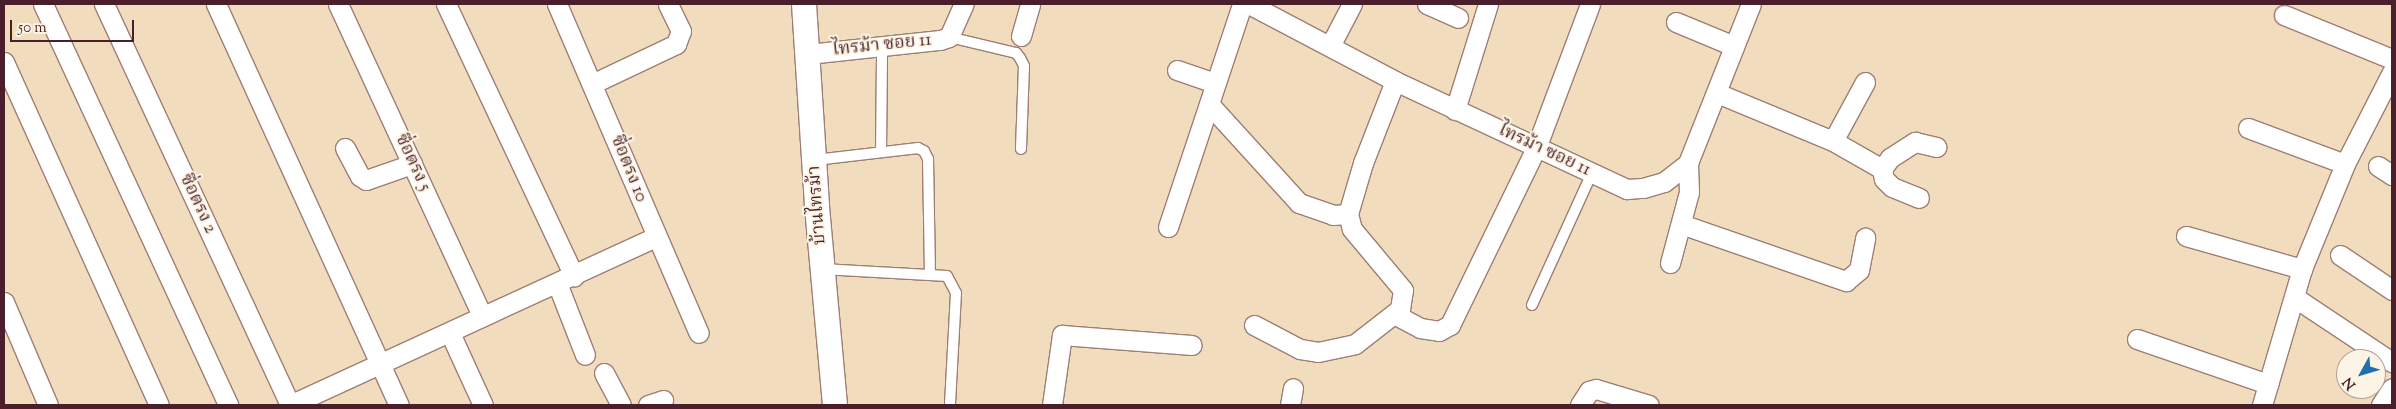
<!DOCTYPE html>
<html>
<head>
<meta charset="utf-8">
<style>
  body { margin:0 }
  #map { position:relative; width:2396px; height:409px; overflow:hidden; background:#f1ddbd; font-family:"Sorts Mill Goudy","Noto Serif Thai",serif }
  div>[style] { position:absolute }
  .roads { filter:drop-shadow(1px 0 #9e7e74) drop-shadow(-1px 0 #9e7e74) drop-shadow(0 1px #9e7e74) drop-shadow(0 -1px #9e7e74) }
  .service>* { height:10px; margin:-5px; padding:0 5px; transform-origin:5px; border-radius:5px; background:#fff }
  .minor>* { height:19px; margin:-9.5px; padding:0 9.5px; transform-origin:9.5px; border-radius:9.5px; background:#fff }
  .tertiary>* { height:24px; margin:-12px; padding:0 12px; transform-origin:12px; border-radius:12px; background:#fff }
  span { translate:-50% -50%; white-space:nowrap; text-align:center; line-height:1.15; -webkit-text-stroke:4px #fcf5e5; paint-order:stroke }
  .street-label { font-size:18px; color:#4a1f2b }
  .frame { position:absolute; inset:0; border:5px solid #4a1f2b; pointer-events:none }
  .north { position:absolute; left:2336px; top:349px; width:50px; height:50px; box-sizing:border-box; background:#fcf5e5; border:1px solid #b59f9b; border-radius:50%; rotate:231deg; font-size:14px; font-weight:700; line-height:20px; text-align:center; color:#4a1f2b }
  .north::after { content:''; display:block; margin:auto; width:18px; height:22px; background:#1f6fb2; clip-path:polygon(50% 0,100% 100%,50% 72%,0 100%) }
  .scale { position:absolute; left:10px; top:20px; width:124px; height:22px; box-sizing:border-box; border:2px solid #4a1f2b; border-top:0; padding-left:6px; font-size:15px; line-height:18px; white-space:nowrap; color:#4a1f2b; -webkit-text-stroke:4px #fcf5e5; paint-order:stroke }
</style>
</head>
<body>
<div id="map">
  <div class="roads">
    <div class="service">
      <div style="left:949px;top:37px;width:69px;rotate:13.4deg"></div>
      <div style="left:1016px;top:53px;width:6px;rotate:51deg"></div>
      <div style="left:1020px;top:58px;width:9px;rotate:63deg"></div>
      <div style="left:1024px;top:66px;width:83px;rotate:92.1deg"></div>
      <div style="left:881px;top:152px;width:103px;rotate:-89.4deg"></div>
      <div style="left:815px;top:160px;width:104px;rotate:-6.6deg"></div>
      <div style="left:918px;top:148px;width:7px;rotate:27deg"></div>
      <div style="left:924px;top:151px;width:9px;rotate:63deg"></div>
      <div style="left:928px;top:159px;width:116px;rotate:89deg"></div>
      <div style="left:822px;top:269px;width:125px;rotate:3.2deg"></div>
      <div style="left:947px;top:276px;width:19px;rotate:62deg"></div>
      <div style="left:956px;top:293px;width:112px;rotate:93.1deg"></div>
      <div style="left:1532px;top:305px;width:145px;rotate:-65.6deg"></div>
    </div>
    <div class="minor">
      <div style="left:43px;top:4px;width:442px;rotate:65.2deg"></div>
      <div style="left:104px;top:4px;width:442px;rotate:65.1deg"></div>
      <div style="left:216px;top:4px;width:441px;rotate:65.5deg"></div>
      <div style="left:338px;top:4px;width:344px;rotate:65.2deg"></div>
      <div style="left:446px;top:4px;width:301px;rotate:64.8deg"></div>
      <div style="left:557px;top:4px;width:358px;rotate:66.7deg"></div>
      <div style="left:1249px;top:4px;width:165px;rotate:27.8deg"></div>
      <div style="left:1395px;top:81px;width:256px;rotate:25deg"></div>
      <div style="left:1627px;top:189px;width:16px;rotate:-4deg"></div>
      <div style="left:1643px;top:188px;width:22px;rotate:-16deg"></div>
      <div style="left:1664px;top:182px;width:31px;rotate:-38deg"></div>
      <div style="left:1688px;top:163px;width:171px;rotate:-68.4deg"></div>
      <div style="left:1427px;top:4px;width:34px;rotate:24deg"></div>
      <div style="left:2284px;top:15px;width:117px;rotate:22.2deg"></div>
      <div style="left:1676px;top:22px;width:63px;rotate:22.5deg"></div>
      <div style="left:1021px;top:36px;width:33px;rotate:-74deg"></div>
      <div style="left:1330px;top:46px;width:47px;rotate:-62.4deg"></div>
      <div style="left:808px;top:54px;width:133px;rotate:-6.1deg"></div>
      <div style="left:940px;top:40px;width:9px;rotate:-18deg"></div>
      <div style="left:949px;top:37px;width:36px;rotate:-66deg"></div>
      <div style="left:4px;top:62px;width:376px;rotate:65.7deg"></div>
      <div style="left:1177px;top:70px;width:40px;rotate:18.9deg"></div>
      <div style="left:594px;top:83px;width:91px;rotate:-25.4deg"></div>
      <div style="left:676px;top:44px;width:14px;rotate:-69deg"></div>
      <div style="left:681px;top:31px;width:30px;rotate:-116deg"></div>
      <div style="left:1717px;top:93px;width:126px;rotate:22.5deg"></div>
      <div style="left:1833px;top:141px;width:56px;rotate:29.7deg"></div>
      <div style="left:1882px;top:169px;width:14px;rotate:-54deg"></div>
      <div style="left:1890px;top:158px;width:30px;rotate:-33deg"></div>
      <div style="left:1915px;top:142px;width:22px;rotate:13deg"></div>
      <div style="left:1209px;top:104px;width:134px;rotate:47.7deg"></div>
      <div style="left:1299px;top:203px;width:36px;rotate:19deg"></div>
      <div style="left:1333px;top:215px;width:15px;rotate:-4deg"></div>
      <div style="left:1455px;top:110px;width:111px;rotate:-72.7deg"></div>
      <div style="left:2248px;top:128px;width:103px;rotate:20.4deg"></div>
      <div style="left:1833px;top:141px;width:67px;rotate:-61.5deg"></div>
      <div style="left:345px;top:148px;width:32px;rotate:62deg"></div>
      <div style="left:360px;top:176px;width:7px;rotate:34deg"></div>
      <div style="left:366px;top:180px;width:49px;rotate:-19.2deg"></div>
      <div style="left:2378px;top:166px;width:17px;rotate:33deg"></div>
      <div style="left:1882px;top:169px;width:10px;rotate:79deg"></div>
      <div style="left:1884px;top:179px;width:11px;rotate:45deg"></div>
      <div style="left:1892px;top:187px;width:29px;rotate:22deg"></div>
      <div style="left:1681px;top:224px;width:175px;rotate:19.1deg"></div>
      <div style="left:1846px;top:281px;width:17px;rotate:-40deg"></div>
      <div style="left:1859px;top:270px;width:33px;rotate:-79deg"></div>
      <div style="left:1168px;top:227px;width:235px;rotate:-71.6deg"></div>
      <div style="left:2186px;top:236px;width:121px;rotate:15.9deg"></div>
      <div style="left:2340px;top:255px;width:63px;rotate:33.9deg"></div>
      <div style="left:1670px;top:263px;width:73px;rotate:-75deg"></div>
      <div style="left:1689px;top:192px;width:29px;rotate:-92deg"></div>
      <div style="left:557px;top:283px;width:77px;rotate:68.7deg"></div>
      <div style="left:2294px;top:297px;width:118px;rotate:33.6deg"></div>
      <div style="left:4px;top:302px;width:112px;rotate:66.9deg"></div>
      <div style="left:1394px;top:314px;width:30px;rotate:28deg"></div>
      <div style="left:1420px;top:328px;width:19px;rotate:9deg"></div>
      <div style="left:1439px;top:331px;width:13px;rotate:-29deg"></div>
      <div style="left:1450px;top:325px;width:197px;rotate:-64.1deg"></div>
      <div style="left:1536px;top:148px;width:154px;rotate:-69.4deg"></div>
      <div style="left:1254px;top:325px;width:52px;rotate:27.6deg"></div>
      <div style="left:1300px;top:349px;width:18px;rotate:9deg"></div>
      <div style="left:1318px;top:352px;width:38px;rotate:-12deg"></div>
      <div style="left:1355px;top:344px;width:57px;rotate:-37.9deg"></div>
      <div style="left:1400px;top:309px;width:19px;rotate:-81deg"></div>
      <div style="left:1403px;top:290px;width:80px;rotate:-129.9deg"></div>
      <div style="left:1352px;top:229px;width:16px;rotate:-105deg"></div>
      <div style="left:1348px;top:214px;width:53px;rotate:-73.6deg"></div>
      <div style="left:1363px;top:163px;width:88px;rotate:-68.7deg"></div>
      <div style="left:450px;top:333px;width:79px;rotate:65.4deg"></div>
      <div style="left:2137px;top:339px;width:139px;rotate:19deg"></div>
      <div style="left:604px;top:373px;width:36px;rotate:62deg"></div>
      <div style="left:290px;top:405px;width:402px;rotate:-24.7deg"></div>
      <div style="left:648px;top:405px;width:16px;rotate:-18deg"></div>
      <div style="left:1052px;top:405px;width:71px;rotate:-81.9deg"></div>
      <div style="left:1062px;top:335px;width:130px;rotate:4.4deg"></div>
      <div style="left:1290px;top:405px;width:17px;rotate:-80deg"></div>
      <div style="left:1580px;top:405px;width:17px;rotate:-57deg"></div>
      <div style="left:1589px;top:391px;width:7px;rotate:-16deg"></div>
      <div style="left:1596px;top:389px;width:55px;rotate:16.8deg"></div>
      <div style="left:2262px;top:405px;width:142px;rotate:-73.6deg"></div>
      <div style="left:2302px;top:269px;width:113px;rotate:-67.7deg"></div>
      <div style="left:2345px;top:164px;width:103px;rotate:-62.9deg"></div>
      <div style="left:2381px;top:405px;width:20px;rotate:-57deg"></div>
    </div>
    <div class="tertiary">
      <div style="left:804px;top:4px;width:203px;rotate:86.3deg"></div>
      <div style="left:817px;top:207px;width:199px;rotate:84.8deg"></div>
    </div>
  </div>
  <div class="street-label">
    <span style="left:882px;top:46px;rotate:-6deg">ไทรม้า ซอย 11</span>
    <span style="left:1544px;top:151px;rotate:25deg">ไทรม้า ซอย 11</span>
    <span style="left:412px;top:163px;rotate:65deg">ซื่อตรง 5</span>
    <span style="left:628px;top:169px;rotate:68deg">ซื่อตรง 10</span>
    <span style="left:197px;top:204px;rotate:65deg">ซื่อตรง 2</span>
    <span style="left:818px;top:205px;rotate:-94deg">บ้านไทรม้า</span>
  </div>
  <div class="frame"></div>
  <div class="north">N</div>
  <div class="scale">50 m</div>
</div>
</body>
</html>
